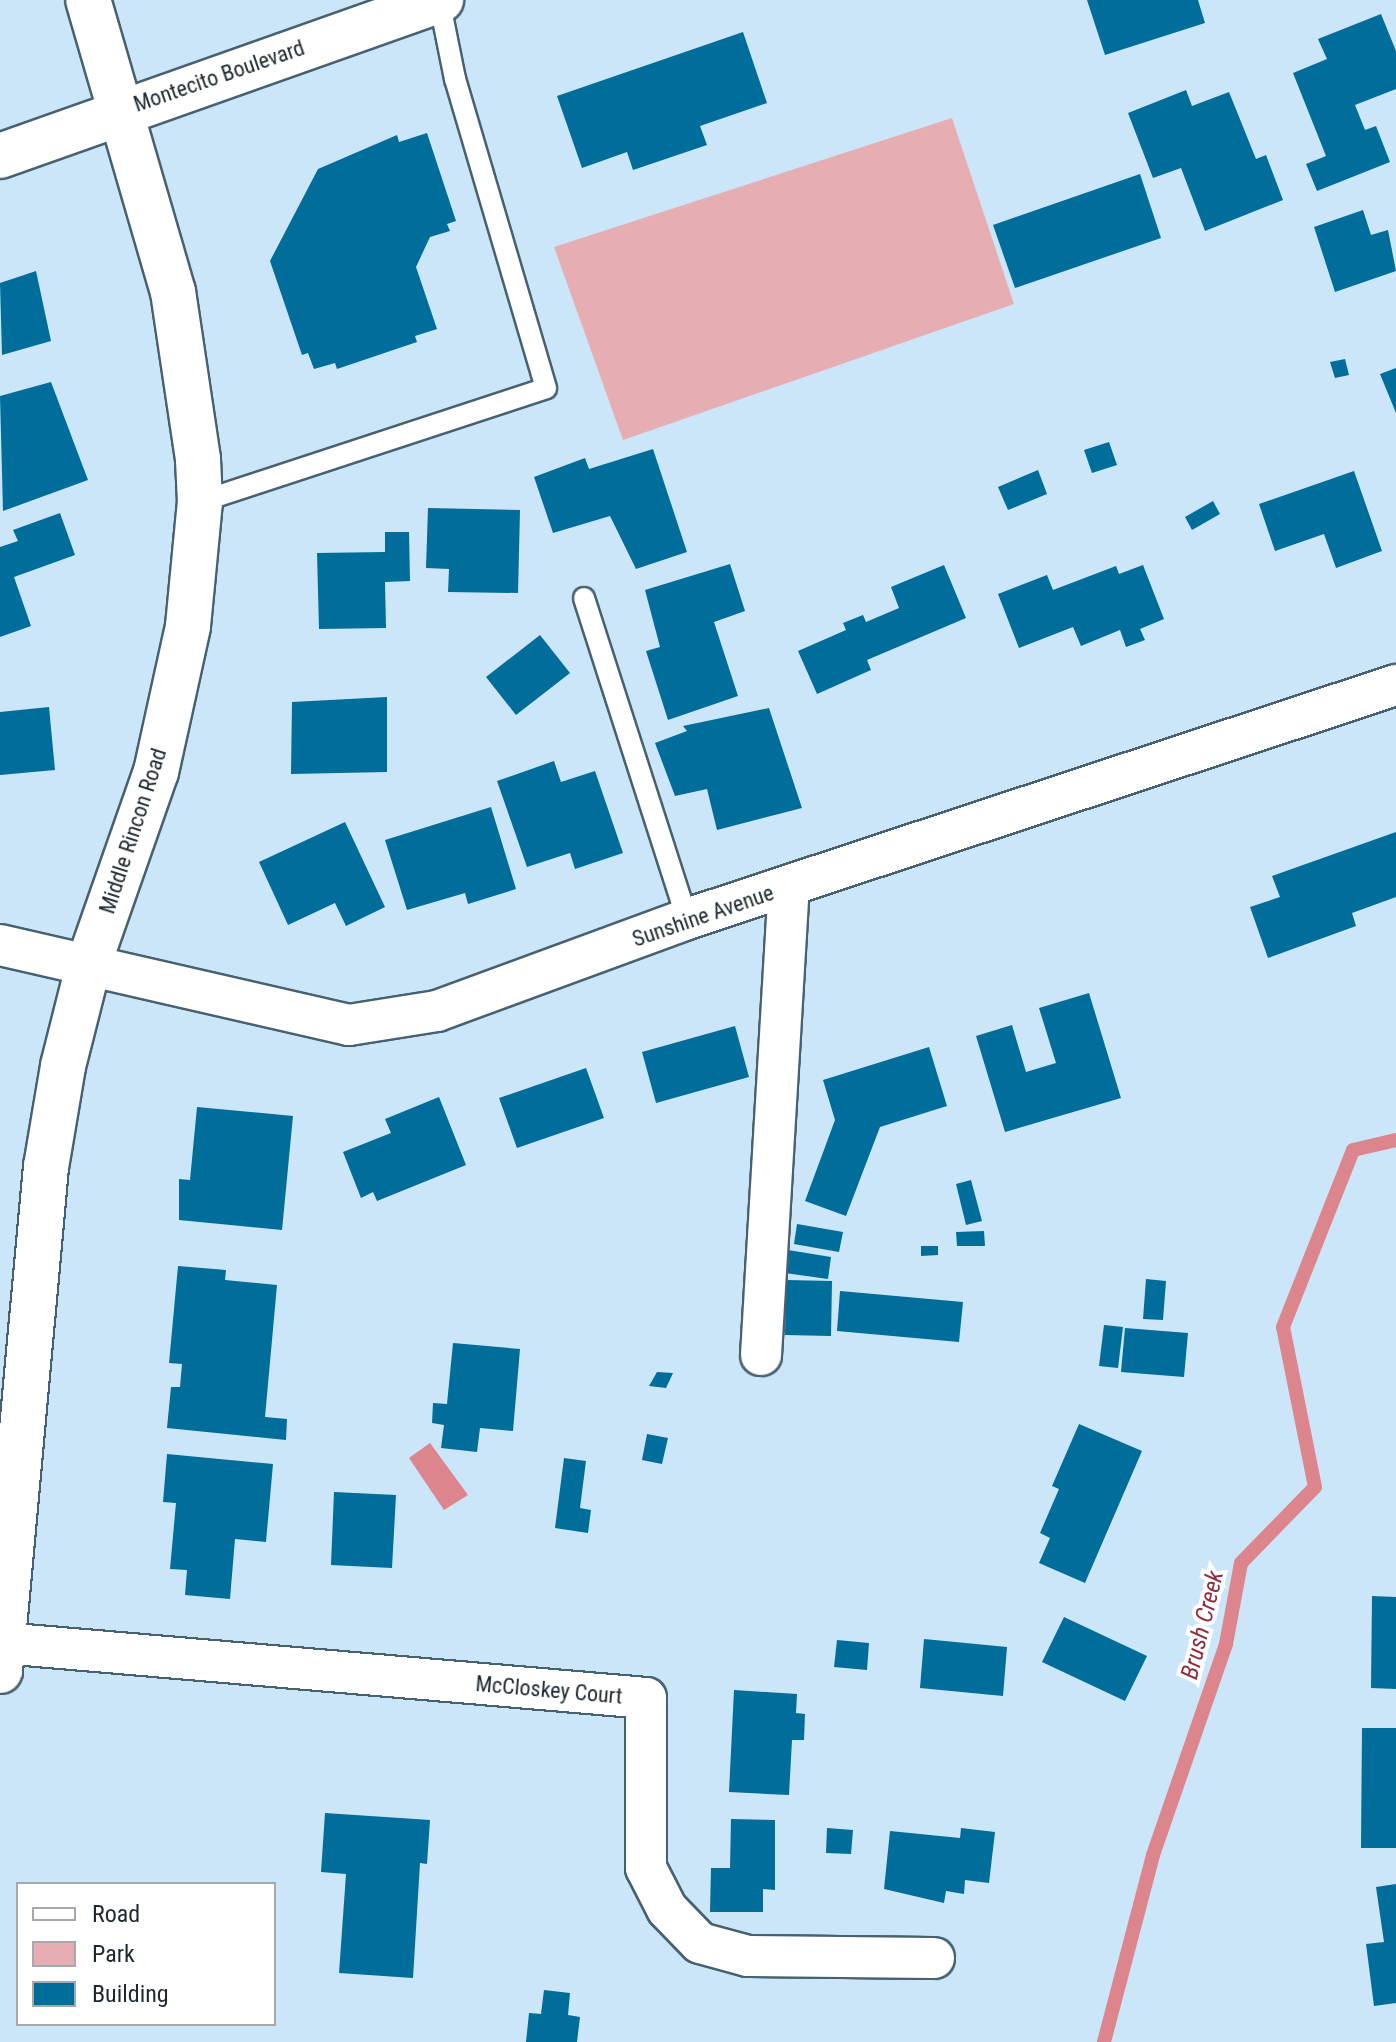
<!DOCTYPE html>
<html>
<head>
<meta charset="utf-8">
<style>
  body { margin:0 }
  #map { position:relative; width:1396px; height:2042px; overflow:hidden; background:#cae6f8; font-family:"Roboto Condensed",sans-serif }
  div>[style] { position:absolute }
  .green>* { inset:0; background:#e6aeb2 }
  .water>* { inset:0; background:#dd858d }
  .stream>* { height:14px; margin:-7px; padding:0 7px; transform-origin:7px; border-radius:7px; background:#dd858d }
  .building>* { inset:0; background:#006d9a }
  .roads { filter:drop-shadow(2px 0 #486171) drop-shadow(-2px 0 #486171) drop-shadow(0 2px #486171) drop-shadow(0 -2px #486171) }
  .service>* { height:20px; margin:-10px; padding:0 10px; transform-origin:10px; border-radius:10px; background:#fff }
  .minor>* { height:40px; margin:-20px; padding:0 20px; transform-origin:20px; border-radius:20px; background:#fff }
  .tertiary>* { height:44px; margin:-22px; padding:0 22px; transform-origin:22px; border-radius:22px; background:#fff }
  .secondary>* { height:44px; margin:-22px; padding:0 22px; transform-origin:22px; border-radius:22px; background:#fff }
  span { translate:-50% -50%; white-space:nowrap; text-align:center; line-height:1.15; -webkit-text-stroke:8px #fff; paint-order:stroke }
  .street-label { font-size:22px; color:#1d282f }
  .water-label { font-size:24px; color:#932b3d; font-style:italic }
  .legend { position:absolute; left:16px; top:1882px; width:260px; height:144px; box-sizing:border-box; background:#fff; border:2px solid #a5a9ac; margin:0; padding:10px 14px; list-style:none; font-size:24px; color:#1d282f }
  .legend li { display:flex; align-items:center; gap:16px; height:40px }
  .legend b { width:40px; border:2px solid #a5a9ac }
</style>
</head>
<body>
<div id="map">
  <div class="green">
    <div style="clip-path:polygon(952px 118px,1014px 304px,623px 440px,554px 247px)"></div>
  </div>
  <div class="water">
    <div style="clip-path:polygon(430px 1443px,468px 1495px,444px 1510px,409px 1458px)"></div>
  </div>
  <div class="stream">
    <div style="left:1104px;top:2042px;width:193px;rotate:-75.3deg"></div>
    <div style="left:1153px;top:1855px;width:223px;rotate:-70.9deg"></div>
    <div style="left:1226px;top:1644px;width:82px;rotate:-79.5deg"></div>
    <div style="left:1241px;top:1563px;width:106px;rotate:-45.8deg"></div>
    <div style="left:1315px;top:1487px;width:163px;rotate:-101.3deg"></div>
    <div style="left:1283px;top:1327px;width:190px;rotate:-68.4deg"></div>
    <div style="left:1353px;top:1150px;width:44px;rotate:-13.1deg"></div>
  </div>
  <div class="building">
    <div style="clip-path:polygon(1087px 0,1198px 0,1205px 23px,1105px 55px)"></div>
    <div style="clip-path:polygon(1381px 14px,1396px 51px,1396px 89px,1355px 105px,1365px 130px,1376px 126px,1390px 162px,1317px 191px,1306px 164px,1326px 156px,1293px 73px,1327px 59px,1318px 39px)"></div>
    <div style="clip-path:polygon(743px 32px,767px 103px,700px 126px,707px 145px,633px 170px,627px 152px,582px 168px,557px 96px)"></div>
    <div style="clip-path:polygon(1186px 90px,1192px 106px,1229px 92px,1256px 159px,1266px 155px,1283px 200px,1205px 231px,1181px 168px,1153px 178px,1128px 113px)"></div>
    <div style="clip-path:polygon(427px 133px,456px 221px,447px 224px,450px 231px,430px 237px,416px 267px,437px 329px,415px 336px,417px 342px,337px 369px,335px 363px,314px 369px,308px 353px,302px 355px,270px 261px,318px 169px,397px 135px,399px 142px)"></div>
    <div style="clip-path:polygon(1140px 174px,1161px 238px,1015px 288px,993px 225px)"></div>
    <div style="clip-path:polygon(1363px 210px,1371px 235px,1388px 230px,1396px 271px,1335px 292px,1314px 227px)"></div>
    <div style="clip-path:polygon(36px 271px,51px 341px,2px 355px,0 283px)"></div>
    <div style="clip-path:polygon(1345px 359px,1349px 375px,1335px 378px,1330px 362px)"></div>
    <div style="clip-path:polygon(1396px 368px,1396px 413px,1380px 374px)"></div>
    <div style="clip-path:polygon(51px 382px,88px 480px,3px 511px,0 396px)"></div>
    <div style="clip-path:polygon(1109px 442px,1117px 465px,1092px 473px,1084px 450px)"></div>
    <div style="clip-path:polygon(653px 449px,687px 552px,636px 569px,610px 516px,553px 533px,534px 477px,585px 458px,589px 469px)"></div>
    <div style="clip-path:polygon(1038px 470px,1047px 494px,1008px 510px,998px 487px)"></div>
    <div style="clip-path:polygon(1354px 471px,1382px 551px,1336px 568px,1324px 534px,1275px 551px,1259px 504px)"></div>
    <div style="clip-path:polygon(1213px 501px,1220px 514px,1192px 530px,1185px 517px)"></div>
    <div style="clip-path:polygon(428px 508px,520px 510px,518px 593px,448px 592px,449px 569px,426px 568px)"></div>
    <div style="clip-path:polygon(60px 513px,75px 555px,14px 577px,31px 626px,0 637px,0 547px,18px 541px,13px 530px)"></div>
    <div style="clip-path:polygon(385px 532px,409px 532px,410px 581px,385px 582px,386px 628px,319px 629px,317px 553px,385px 552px)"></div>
    <div style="clip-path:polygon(730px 564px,745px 611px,714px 622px,738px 696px,668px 720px,646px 651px,660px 647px,645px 590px)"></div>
    <div style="clip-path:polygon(944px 565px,966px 618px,867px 660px,871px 670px,817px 694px,798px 651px,846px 630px,843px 623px,863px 615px,866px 622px,899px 608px,891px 587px)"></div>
    <div style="clip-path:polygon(1143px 565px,1164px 619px,1140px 629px,1145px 640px,1126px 647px,1120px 630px,1081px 646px,1073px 627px,1019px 648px,998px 594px,1047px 575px,1053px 590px,1116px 566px,1119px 574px)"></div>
    <div style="clip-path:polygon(540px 635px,570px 673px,516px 715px,486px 677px)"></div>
    <div style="clip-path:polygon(387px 697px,387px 772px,291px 774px,292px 702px)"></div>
    <div style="clip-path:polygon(49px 707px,55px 770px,0 775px,0 712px)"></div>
    <div style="clip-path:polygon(769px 708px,802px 808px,717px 830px,707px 789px,675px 796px,655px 743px,687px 731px,683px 726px)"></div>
    <div style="clip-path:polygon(554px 761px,561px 782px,595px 771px,623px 853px,575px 869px,570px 853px,527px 867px,497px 781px)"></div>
    <div style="clip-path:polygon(491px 807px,516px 889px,468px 904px,465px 893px,407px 910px,385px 840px)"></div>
    <div style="clip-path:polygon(345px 822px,385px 907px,346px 926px,335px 903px,288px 925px,259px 862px)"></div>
    <div style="clip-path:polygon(1396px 832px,1396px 897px,1352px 913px,1356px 926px,1268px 958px,1250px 907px,1280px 897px,1272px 876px)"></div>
    <div style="clip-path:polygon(1089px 993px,1121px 1098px,1005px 1132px,976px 1036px,1012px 1025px,1026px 1072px,1056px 1063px,1039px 1008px)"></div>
    <div style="clip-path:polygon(735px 1026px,749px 1077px,656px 1103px,642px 1052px)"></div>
    <div style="clip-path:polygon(929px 1047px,947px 1106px,880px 1127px,846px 1216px,805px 1201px,835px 1120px,823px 1080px)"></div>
    <div style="clip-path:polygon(586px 1068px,604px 1118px,517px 1148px,499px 1098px)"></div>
    <div style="clip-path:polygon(439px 1097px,466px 1165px,377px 1201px,373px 1192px,361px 1198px,343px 1152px,391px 1133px,385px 1119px)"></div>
    <div style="clip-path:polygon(197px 1107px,293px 1116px,282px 1230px,179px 1220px,179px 1179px,190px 1180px)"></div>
    <div style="clip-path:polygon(971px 1180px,982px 1221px,966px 1225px,956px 1184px)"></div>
    <div style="clip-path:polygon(797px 1224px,843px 1232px,839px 1252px,794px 1244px)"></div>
    <div style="clip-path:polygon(984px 1231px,985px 1246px,957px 1246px,956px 1232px)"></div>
    <div style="clip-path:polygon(921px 1246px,938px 1246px,938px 1255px,921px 1256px)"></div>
    <div style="clip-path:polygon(788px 1250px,831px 1257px,828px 1279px,785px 1273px)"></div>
    <div style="clip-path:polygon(178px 1266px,226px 1270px,225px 1280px,277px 1285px,265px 1417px,287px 1419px,286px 1440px,167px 1428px,171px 1387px,180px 1387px,182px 1364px,169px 1363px)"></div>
    <div style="clip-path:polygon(1146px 1279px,1166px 1281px,1163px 1320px,1143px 1319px)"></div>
    <div style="clip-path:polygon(786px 1280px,832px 1281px,831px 1336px,785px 1335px)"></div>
    <div style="clip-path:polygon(840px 1291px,963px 1302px,959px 1342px,837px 1331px)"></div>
    <div style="clip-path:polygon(1104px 1325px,1123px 1327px,1118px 1368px,1099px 1366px)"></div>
    <div style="clip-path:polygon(1125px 1328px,1188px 1333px,1184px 1377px,1121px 1372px)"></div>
    <div style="clip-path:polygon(453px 1343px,520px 1349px,513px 1431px,480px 1428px,477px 1452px,441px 1448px,444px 1425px,432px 1423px,433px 1403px,447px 1404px)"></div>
    <div style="clip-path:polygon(657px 1372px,673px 1373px,666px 1388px,649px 1386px)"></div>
    <div style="clip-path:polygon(1079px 1424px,1142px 1451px,1085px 1583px,1039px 1563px,1050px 1538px,1040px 1533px,1059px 1489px,1052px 1486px)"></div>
    <div style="clip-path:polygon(647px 1434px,668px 1438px,662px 1464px,642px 1460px)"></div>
    <div style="clip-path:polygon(167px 1454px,273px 1464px,266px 1542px,235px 1539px,230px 1599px,185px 1595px,187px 1570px,170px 1569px,176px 1503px,163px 1502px)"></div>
    <div style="clip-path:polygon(564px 1458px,586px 1461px,580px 1508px,591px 1510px,588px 1533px,555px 1528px)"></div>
    <div style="clip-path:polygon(334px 1492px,396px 1495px,392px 1568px,331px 1565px)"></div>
    <div style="clip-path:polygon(1372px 1596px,1396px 1597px,1396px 1689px,1371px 1688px)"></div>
    <div style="clip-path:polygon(1064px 1617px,1147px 1656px,1125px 1701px,1042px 1662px)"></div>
    <div style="clip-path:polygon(924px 1639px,1007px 1647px,1003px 1696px,920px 1688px)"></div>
    <div style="clip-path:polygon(837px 1640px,869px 1643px,867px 1670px,834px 1667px)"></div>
    <div style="clip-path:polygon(734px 1690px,797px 1694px,796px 1713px,805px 1714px,804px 1740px,792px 1740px,789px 1795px,729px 1792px)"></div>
    <div style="clip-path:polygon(1362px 1728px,1396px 1728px,1396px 1848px,1361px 1848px)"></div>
    <div style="clip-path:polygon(325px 1813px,430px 1820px,427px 1864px,420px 1863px,413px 1978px,339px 1973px,346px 1874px,321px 1872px)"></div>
    <div style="clip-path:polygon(731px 1819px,775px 1820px,775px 1890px,763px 1889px,763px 1912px,710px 1912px,711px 1868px,730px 1868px)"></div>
    <div style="clip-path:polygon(827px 1828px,853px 1830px,851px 1854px,826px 1853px)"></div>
    <div style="clip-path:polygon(961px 1828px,995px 1832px,989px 1883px,965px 1880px,964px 1894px,946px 1891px,944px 1903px,884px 1889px,890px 1831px,960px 1838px)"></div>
    <div style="clip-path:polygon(1396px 1884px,1396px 2003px,1374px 2006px,1366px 1944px,1384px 1942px,1376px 1887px)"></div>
    <div style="clip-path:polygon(544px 1990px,570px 1993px,568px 2015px,580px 2017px,577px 2042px,526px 2042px,529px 2013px,541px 2014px)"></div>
  </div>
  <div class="roads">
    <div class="service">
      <div style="left:200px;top:502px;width:364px;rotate:-18.2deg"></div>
      <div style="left:546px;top:388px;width:322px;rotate:-106.4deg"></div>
      <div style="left:455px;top:79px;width:81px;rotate:-101.4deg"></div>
      <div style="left:584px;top:598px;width:337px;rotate:72.2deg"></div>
    </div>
    <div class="minor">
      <div style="left:0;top:945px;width:358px;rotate:12.9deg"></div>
      <div style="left:349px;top:1025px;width:89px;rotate:-9deg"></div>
      <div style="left:437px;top:1011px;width:266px;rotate:-20.2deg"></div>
      <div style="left:687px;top:919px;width:747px;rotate:-18.27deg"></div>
      <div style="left:761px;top:1355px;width:469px;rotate:-86.6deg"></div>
      <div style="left:2px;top:1643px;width:646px;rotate:4.88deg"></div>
      <div style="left:646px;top:1698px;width:170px;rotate:90deg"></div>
      <div style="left:646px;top:1868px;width:46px;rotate:62.9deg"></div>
      <div style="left:667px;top:1909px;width:47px;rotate:45.9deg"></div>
      <div style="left:700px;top:1943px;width:50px;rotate:15.2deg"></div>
      <div style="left:748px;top:1956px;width:186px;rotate:0.6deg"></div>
    </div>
    <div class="tertiary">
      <div style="left:0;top:1671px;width:506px;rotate:-84.79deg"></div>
      <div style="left:46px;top:1167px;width:102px;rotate:-80.4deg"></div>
      <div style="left:63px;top:1066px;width:106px;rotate:-75.8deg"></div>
      <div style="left:89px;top:963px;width:202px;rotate:-70.7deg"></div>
      <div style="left:156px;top:772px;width:149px;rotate:-77.6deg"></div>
      <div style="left:188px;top:626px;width:125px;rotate:-84.5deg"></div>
      <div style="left:200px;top:502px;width:43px;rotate:-92.7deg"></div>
      <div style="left:198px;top:459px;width:169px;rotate:-98.5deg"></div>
      <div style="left:173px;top:292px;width:304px;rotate:-106.2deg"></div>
    </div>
    <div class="secondary">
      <div style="left:0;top:156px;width:468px;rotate:-19.5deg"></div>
    </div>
  </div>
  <div class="street-label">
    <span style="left:219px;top:76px;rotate:-19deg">Montecito Boulevard</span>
    <span style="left:133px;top:831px;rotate:-72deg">Middle Rincon Road</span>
    <span style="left:703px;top:916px;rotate:-19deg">Sunshine Avenue</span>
    <span style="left:549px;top:1690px;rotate:5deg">McCloskey Court</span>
  </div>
  <div class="water-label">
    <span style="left:1203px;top:1625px;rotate:-76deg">Brush Creek</span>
  </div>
  <ul class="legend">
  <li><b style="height:10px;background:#fff"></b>Road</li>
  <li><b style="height:22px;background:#e6aeb2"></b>Park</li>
  <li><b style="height:22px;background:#006d9a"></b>Building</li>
  </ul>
</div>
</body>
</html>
